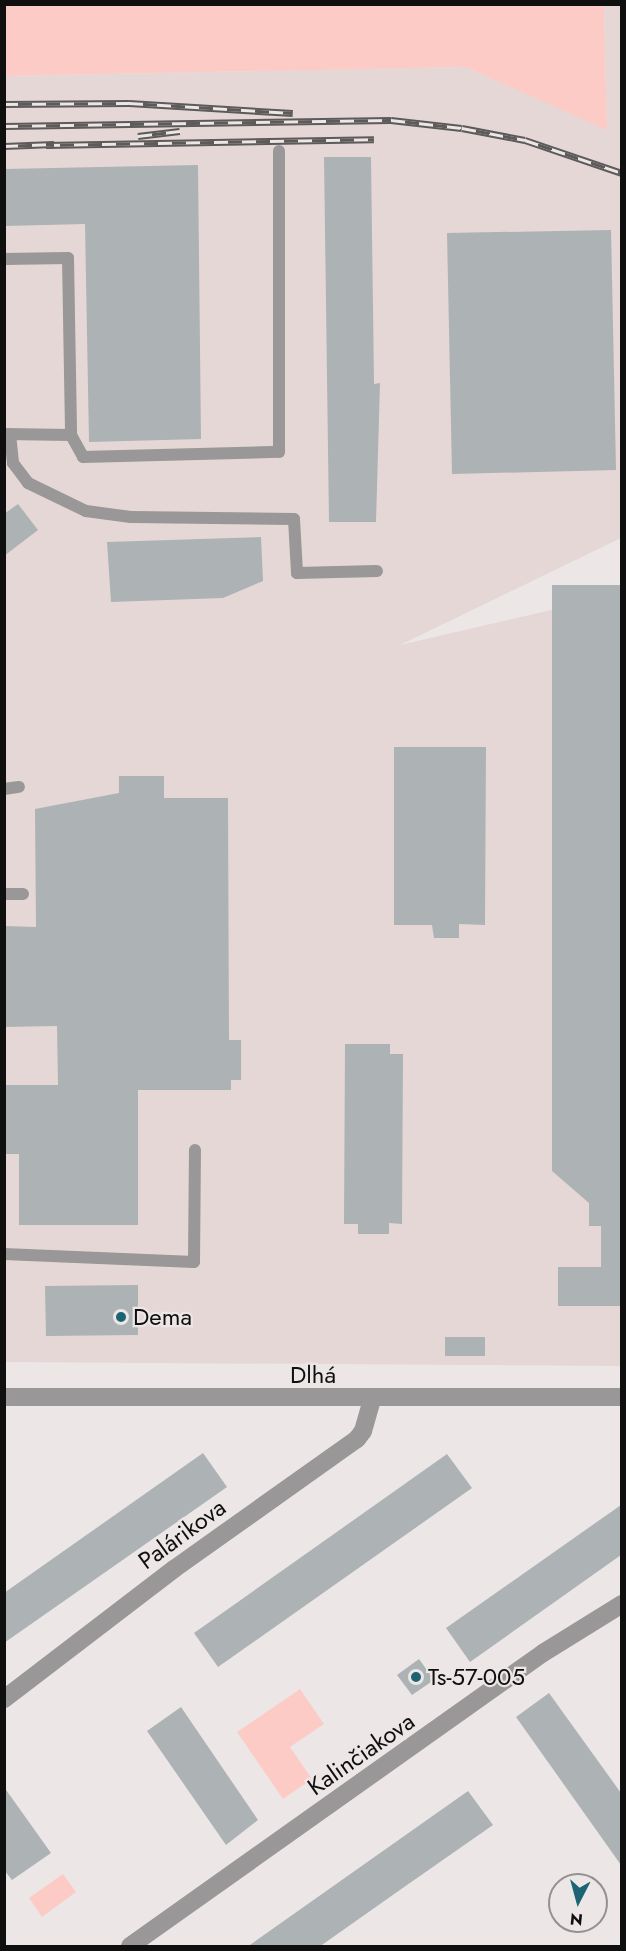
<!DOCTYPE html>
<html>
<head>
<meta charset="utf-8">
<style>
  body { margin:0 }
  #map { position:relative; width:626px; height:1951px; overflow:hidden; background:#ece7e6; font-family:Jost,sans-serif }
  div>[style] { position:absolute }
  .built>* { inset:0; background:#e5d7d6 }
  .green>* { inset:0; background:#fccbc6 }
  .building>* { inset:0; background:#adb2b4 }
  .lane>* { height:12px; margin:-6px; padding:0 6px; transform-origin:6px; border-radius:6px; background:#999797 }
  .street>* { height:18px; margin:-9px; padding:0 9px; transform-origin:9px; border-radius:9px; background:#999797 }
  .rail>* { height:7px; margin-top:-3.5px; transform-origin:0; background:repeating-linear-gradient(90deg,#ece7e6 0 14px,#5d5a5a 0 28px); box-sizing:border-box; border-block:2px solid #5d5a5a }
  .dots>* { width:16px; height:16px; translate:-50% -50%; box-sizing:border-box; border:3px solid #ece7e6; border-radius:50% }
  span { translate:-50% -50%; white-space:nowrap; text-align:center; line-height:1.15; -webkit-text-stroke:4.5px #ece7e6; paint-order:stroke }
  .poi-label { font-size:24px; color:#100f0f }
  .left { translate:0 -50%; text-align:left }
  .street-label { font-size:24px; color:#100f0f }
  .frame { position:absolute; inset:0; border:6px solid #100f0f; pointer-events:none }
  .north { position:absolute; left:548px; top:1873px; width:60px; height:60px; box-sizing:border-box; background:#ece7e6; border:2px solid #949190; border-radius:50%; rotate:186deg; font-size:16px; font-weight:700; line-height:24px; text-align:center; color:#100f0f }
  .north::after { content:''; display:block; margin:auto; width:21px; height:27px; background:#1c6473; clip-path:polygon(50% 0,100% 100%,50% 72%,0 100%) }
</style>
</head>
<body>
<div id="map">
  <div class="built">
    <div style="clip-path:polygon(604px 5px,621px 5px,621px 538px,400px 645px,621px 594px,621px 1366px,5px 1362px,4px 76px,465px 67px,607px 129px)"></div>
  </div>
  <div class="green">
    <div style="clip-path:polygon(4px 5px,604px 5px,607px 130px,465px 67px,5px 76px)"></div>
    <div style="clip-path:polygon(300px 1689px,324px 1724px,290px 1747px,312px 1779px,283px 1799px,237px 1732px)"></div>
    <div style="clip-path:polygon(63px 1874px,76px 1892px,42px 1917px,29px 1898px)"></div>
  </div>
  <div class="building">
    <div style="clip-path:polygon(324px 157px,371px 157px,374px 384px,380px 383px,376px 522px,329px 522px)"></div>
    <div style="clip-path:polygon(198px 165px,201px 439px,89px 442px,85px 224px,4px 226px,4px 169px)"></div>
    <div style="clip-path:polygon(611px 230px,616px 470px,452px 474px,447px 233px)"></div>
    <div style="clip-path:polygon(18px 504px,38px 530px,4px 556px,4px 514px)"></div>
    <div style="clip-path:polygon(261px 537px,263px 581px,223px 598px,111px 602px,107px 542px)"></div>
    <div style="clip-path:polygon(552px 585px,621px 585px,621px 1306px,558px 1306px,558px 1267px,601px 1267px,601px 1226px,589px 1226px,589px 1203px,552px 1171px)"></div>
    <div style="clip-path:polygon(394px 747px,486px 747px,485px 925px,459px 924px,459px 938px,434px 938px,432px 925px,394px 925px)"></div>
    <div style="clip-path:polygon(119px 776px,164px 776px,164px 798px,228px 798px,229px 1040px,241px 1040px,241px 1080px,231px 1080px,231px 1090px,138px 1090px,138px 1225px,19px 1225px,19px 1154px,4px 1154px,4px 1085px,58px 1085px,57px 1026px,4px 1027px,4px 926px,36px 927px,35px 809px,119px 793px)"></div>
    <div style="clip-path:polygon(345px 1044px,390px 1044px,390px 1054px,403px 1054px,402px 1224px,389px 1223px,389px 1234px,358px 1234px,358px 1224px,344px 1224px)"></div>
    <div style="clip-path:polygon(138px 1285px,138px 1335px,46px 1336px,45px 1286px)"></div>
    <div style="clip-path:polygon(445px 1337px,485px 1337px,485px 1356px,445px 1356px)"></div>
    <div style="clip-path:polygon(203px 1453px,227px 1487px,4px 1643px,4px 1593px)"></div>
    <div style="clip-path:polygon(447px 1454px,472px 1488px,218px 1667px,194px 1633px)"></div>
    <div style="clip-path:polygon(621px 1505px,621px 1555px,470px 1662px,446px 1628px)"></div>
    <div style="clip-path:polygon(419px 1659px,434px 1680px,412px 1695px,397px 1675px)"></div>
    <div style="clip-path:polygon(549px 1693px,621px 1793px,621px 1865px,516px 1717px)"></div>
    <div style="clip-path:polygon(181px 1707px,258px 1820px,226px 1845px,147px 1731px)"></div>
    <div style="clip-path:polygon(4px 1787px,51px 1853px,12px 1880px,4px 1870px)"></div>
    <div style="clip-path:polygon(468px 1791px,493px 1825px,407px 1885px,319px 1947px,247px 1947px)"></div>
  </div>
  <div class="lane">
    <div style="left:4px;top:259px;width:64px;rotate:-0.9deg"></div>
    <div style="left:68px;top:258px;width:177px;rotate:89deg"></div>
    <div style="left:71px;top:435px;width:25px;rotate:61deg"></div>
    <div style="left:83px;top:457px;width:196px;rotate:-1.5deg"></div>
    <div style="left:279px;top:452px;width:301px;rotate:-90deg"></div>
    <div style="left:4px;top:434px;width:67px;rotate:0.9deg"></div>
    <div style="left:10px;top:434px;width:29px;rotate:84deg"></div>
    <div style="left:13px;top:463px;width:25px;rotate:53deg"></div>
    <div style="left:28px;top:483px;width:64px;rotate:25.8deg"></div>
    <div style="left:86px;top:511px;width:45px;rotate:7.6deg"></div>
    <div style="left:131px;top:517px;width:163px;rotate:0.7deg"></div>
    <div style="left:294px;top:519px;width:54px;rotate:86.8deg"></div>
    <div style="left:297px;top:573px;width:80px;rotate:-1.4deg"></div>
    <div style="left:4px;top:789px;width:15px;rotate:-8deg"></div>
    <div style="left:4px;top:894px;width:19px"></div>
    <div style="left:4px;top:1254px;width:190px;rotate:2.4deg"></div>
    <div style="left:194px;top:1262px;width:112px;rotate:-89.5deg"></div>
  </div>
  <div class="street">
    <div style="left:4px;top:1397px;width:618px"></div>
    <div style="left:4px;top:1699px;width:214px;rotate:-37.4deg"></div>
    <div style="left:174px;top:1569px;width:224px;rotate:-35.4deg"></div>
    <div style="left:357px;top:1439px;width:10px;rotate:-53deg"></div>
    <div style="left:363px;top:1431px;width:33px;rotate:-74deg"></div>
    <div style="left:130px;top:1946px;width:506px;rotate:-35.35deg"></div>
    <div style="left:543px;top:1653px;width:93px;rotate:-31.8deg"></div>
  </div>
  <div class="rail">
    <div style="left:4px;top:104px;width:125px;rotate:-0.5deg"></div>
    <div style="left:129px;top:103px;width:164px;rotate:3.5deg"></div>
    <div style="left:4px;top:126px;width:387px;rotate:-0.9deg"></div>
    <div style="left:391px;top:120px;width:71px;rotate:6.4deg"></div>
    <div style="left:462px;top:128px;width:64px;rotate:10.8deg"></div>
    <div style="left:525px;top:140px;width:102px;rotate:18.8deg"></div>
    <div style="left:138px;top:136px;width:42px;rotate:-6.8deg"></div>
    <div style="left:46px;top:145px;width:328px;rotate:-1deg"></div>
    <div style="left:4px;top:146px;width:50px;rotate:-2.3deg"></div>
  </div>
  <div class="dots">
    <div style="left:121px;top:1317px;background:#1c6473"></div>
    <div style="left:416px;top:1677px;background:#1c6473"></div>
  </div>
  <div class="poi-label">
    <span class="left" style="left:133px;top:1317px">Dema</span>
    <span class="left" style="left:428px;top:1677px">Ts-57-005</span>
  </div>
  <div class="street-label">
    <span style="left:313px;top:1375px">Dlhá</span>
    <span style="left:182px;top:1534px;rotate:-36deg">Palárikova</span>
    <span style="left:361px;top:1754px;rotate:-35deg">Kalinčiakova</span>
  </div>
  <div class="frame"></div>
  <div class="north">N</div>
</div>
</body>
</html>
